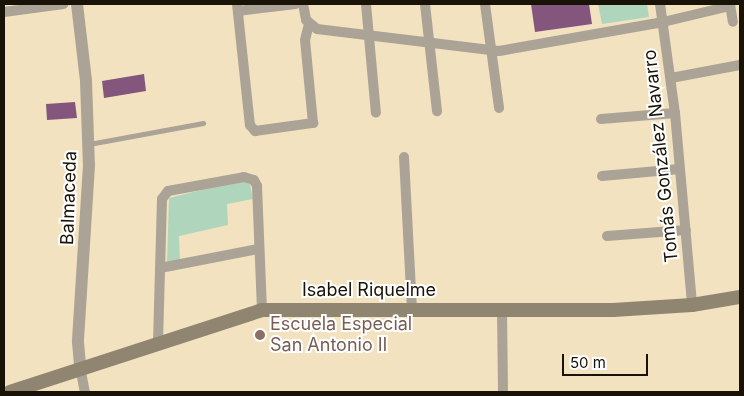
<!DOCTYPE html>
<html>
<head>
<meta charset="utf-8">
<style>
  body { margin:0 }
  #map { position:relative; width:744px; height:396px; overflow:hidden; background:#f2e2bf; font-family:Inter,sans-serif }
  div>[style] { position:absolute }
  .green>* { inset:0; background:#afd6bc }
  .building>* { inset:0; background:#84567d }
  .service>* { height:5px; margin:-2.5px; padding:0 2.5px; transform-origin:2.5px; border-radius:2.5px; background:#aba496 }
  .minor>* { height:10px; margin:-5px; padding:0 5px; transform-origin:5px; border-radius:5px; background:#aba496 }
  .tertiary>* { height:12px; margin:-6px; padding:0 6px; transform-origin:6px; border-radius:6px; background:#aba496 }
  .secondary>* { height:14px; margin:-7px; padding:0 7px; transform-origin:7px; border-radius:7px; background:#8f8570 }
  .dots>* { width:14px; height:14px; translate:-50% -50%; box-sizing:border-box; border:2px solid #fff; border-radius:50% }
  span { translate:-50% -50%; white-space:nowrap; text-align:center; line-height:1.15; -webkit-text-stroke:4px #fff; paint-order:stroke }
  .street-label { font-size:18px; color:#191307 }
  .education-label { font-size:18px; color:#785e54 }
  .left { translate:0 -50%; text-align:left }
  .frame { position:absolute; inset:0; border:5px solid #191307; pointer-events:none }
  .scale { position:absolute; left:562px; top:354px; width:86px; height:22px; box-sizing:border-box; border:2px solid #191307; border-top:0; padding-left:6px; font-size:15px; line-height:18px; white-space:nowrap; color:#191307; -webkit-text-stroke:4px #fff; paint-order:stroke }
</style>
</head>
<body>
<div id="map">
  <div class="green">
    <div style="clip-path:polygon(598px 4px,647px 4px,649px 17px,602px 24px)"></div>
    <div style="clip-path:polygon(241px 180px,250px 184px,253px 199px,227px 204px,228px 225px,179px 236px,180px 261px,167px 262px,169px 198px)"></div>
  </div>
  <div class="building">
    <div style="clip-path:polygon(531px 4px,589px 4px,592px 24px,535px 32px)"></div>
    <div style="clip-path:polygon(144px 74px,146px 91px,104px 98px,102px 81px)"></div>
    <div style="clip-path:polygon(75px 102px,77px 118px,47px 120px,46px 104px)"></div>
  </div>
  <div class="service">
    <div style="left:89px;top:144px;width:116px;rotate:-10.4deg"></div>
  </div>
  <div class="minor">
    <div style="left:237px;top:4px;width:122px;rotate:83.9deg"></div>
    <div style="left:250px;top:125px;width:8px;rotate:50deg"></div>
    <div style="left:255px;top:131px;width:59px;rotate:-7.9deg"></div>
    <div style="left:313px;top:123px;width:83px;rotate:-95.5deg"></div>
    <div style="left:305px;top:40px;width:16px;rotate:-76deg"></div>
    <div style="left:303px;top:4px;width:16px;rotate:79deg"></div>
    <div style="left:306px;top:20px;width:14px;rotate:39deg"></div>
    <div style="left:317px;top:29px;width:183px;rotate:6.9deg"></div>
    <div style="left:499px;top:51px;width:167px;rotate:-10deg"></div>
    <div style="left:663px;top:22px;width:69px;rotate:-13.4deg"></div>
    <div style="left:366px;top:4px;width:109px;rotate:84.8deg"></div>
    <div style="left:425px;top:4px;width:108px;rotate:83.6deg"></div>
    <div style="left:485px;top:4px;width:105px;rotate:82.3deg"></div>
    <div style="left:660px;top:4px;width:110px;rotate:82.2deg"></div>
    <div style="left:675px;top:113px;width:193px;rotate:84.9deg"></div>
    <div style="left:730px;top:4px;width:18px;rotate:81deg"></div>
    <div style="left:238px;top:11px;width:58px;rotate:-6.9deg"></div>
    <div style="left:4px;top:12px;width:60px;rotate:-7.7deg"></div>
    <div style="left:671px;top:78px;width:70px;rotate:-10.7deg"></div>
    <div style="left:601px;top:119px;width:74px;rotate:-4.6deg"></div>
    <div style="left:404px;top:157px;width:152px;rotate:87deg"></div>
    <div style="left:602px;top:176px;width:78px;rotate:-5.1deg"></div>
    <div style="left:607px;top:236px;width:79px;rotate:-4.3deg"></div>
    <div style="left:160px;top:268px;width:100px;rotate:-11deg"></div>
    <div style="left:502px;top:310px;width:82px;rotate:89.3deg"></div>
    <div style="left:158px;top:342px;width:143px;rotate:-88.4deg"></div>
    <div style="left:162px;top:199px;width:10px;rotate:-53deg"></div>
    <div style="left:168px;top:191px;width:77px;rotate:-10.4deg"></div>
    <div style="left:244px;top:177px;width:10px;rotate:17deg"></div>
    <div style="left:254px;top:180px;width:7px;rotate:63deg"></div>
    <div style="left:257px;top:186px;width:124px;rotate:87.7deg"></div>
    <div style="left:80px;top:367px;width:25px;rotate:79deg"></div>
  </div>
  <div class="tertiary">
    <div style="left:77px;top:4px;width:78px;rotate:83.3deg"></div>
    <div style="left:86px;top:81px;width:84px;rotate:88deg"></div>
    <div style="left:89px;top:165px;width:177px;rotate:93.6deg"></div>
    <div style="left:78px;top:342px;width:25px;rotate:85deg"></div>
  </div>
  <div class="secondary">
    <div style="left:10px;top:392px;width:265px;rotate:-18deg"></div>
    <div style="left:262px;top:310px;width:351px"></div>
    <div style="left:613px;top:310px;width:79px;rotate:-3.6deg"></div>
    <div style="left:692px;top:305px;width:49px;rotate:-9.5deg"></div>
  </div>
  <div class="dots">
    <div style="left:260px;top:335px;background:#8d6e63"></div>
  </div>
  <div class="street-label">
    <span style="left:661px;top:156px;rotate:-96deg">Tomás González Navarro</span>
    <span style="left:69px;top:198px;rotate:-88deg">Balmaceda</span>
    <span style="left:369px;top:290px">Isabel Riquelme</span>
  </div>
  <div class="education-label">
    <span class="left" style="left:270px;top:335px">Escuela Especial<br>San Antonio II</span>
  </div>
  <div class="frame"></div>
  <div class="scale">50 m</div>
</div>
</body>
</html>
